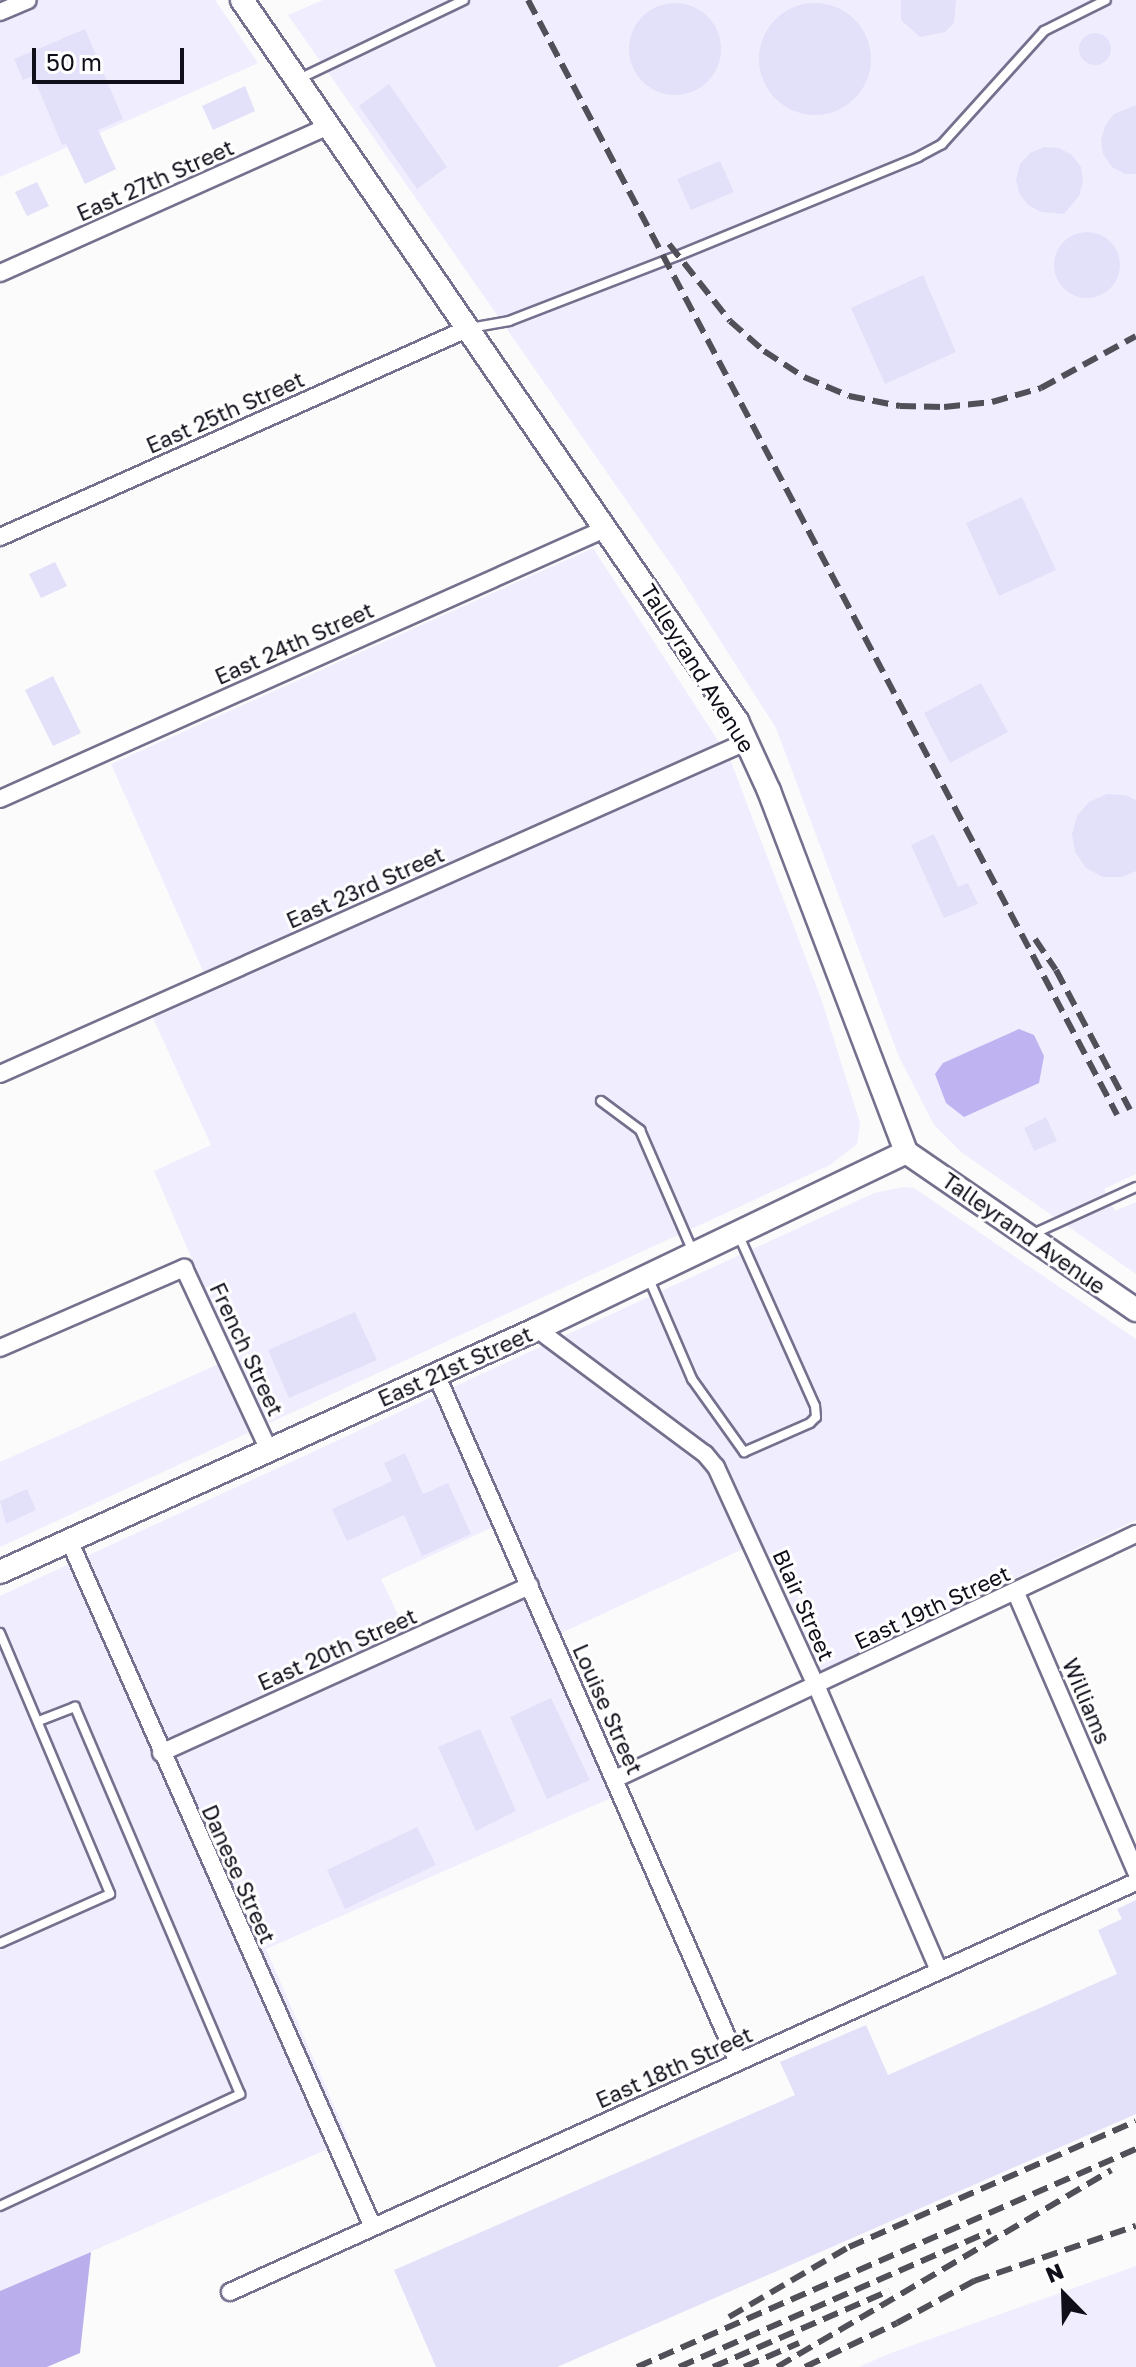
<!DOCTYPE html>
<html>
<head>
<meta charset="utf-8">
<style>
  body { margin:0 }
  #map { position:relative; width:1136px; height:2367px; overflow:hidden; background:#fbfbfb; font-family:"Golos Text",sans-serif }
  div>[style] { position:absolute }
  .built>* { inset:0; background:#f0eefe }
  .forest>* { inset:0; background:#baafec }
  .water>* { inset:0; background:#bfb4f1 }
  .building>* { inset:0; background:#e3e0f9 }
  .round { border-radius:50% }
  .roads { filter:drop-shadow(2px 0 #74708d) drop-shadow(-2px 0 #74708d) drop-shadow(0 2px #74708d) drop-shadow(0 -2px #74708d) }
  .lane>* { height:8px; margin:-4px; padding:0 4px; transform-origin:4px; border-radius:4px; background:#fff }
  .street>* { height:16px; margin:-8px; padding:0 8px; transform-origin:8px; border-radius:8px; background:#fff }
  .secondary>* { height:22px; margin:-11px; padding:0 11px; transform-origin:11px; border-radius:11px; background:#fff }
  .rail>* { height:6px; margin-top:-3px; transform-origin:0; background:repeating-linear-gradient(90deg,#515058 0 16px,transparent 0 24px) }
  span { translate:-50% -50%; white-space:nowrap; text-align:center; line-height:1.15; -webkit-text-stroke:6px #fff; paint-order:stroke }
  .street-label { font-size:22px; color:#100e19 }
  .north { position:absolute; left:1024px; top:2255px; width:80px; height:80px; -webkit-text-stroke:6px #fff; paint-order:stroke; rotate:337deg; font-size:22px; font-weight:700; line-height:32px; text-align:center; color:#100e19 }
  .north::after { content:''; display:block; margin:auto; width:28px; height:36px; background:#100e19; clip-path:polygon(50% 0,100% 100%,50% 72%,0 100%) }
  .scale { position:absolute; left:32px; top:48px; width:152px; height:36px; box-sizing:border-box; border:4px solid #100e19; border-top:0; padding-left:10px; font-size:24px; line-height:28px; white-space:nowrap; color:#100e19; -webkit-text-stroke:6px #fff; paint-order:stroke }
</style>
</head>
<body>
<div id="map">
  <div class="built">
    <div style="clip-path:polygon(0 0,215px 0,258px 63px,0 177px)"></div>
    <div style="clip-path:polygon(323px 0,1136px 0,1136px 1174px,1104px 1189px,1115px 1211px,1136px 1202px,1136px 1274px,961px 1152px,934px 1125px,899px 1057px,776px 728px,679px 576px,288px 15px)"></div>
    <div style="clip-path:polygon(593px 548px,730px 759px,821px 998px,860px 1123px,857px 1144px,830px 1165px,0 1547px,0 1462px,234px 1357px,154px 1171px,211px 1145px,152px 1016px,211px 989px,111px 764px)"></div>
    <div style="clip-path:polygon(evenodd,903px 1187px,914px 1188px,1136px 1339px,1136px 1520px,807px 1678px,743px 1549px,546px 1640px,611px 1798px,266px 1949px,349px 2140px,0 2291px,0 1596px,874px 1193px,903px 1187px,495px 1526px,527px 1596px,413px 1646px,381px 1579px,495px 1526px)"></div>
    <div style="clip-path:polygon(1136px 2266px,1136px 2367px,859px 2367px,888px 2354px)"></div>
  </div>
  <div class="forest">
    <div style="clip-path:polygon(91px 2252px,80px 2353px,47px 2367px,0 2367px,0 2291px)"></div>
  </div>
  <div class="water">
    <div style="clip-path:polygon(1019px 1029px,1034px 1035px,1044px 1056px,1039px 1083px,964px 1117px,946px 1103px,935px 1074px,943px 1063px)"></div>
  </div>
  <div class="building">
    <div style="clip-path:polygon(901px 0,956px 0,954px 23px,945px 32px,920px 37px,901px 20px)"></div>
    <div class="round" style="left:629px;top:3px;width:92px;height:92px"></div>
    <div class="round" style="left:759px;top:3px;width:112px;height:112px"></div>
    <div style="clip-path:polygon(85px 29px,123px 119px,98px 130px,116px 169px,85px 184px,66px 144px,62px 145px,33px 76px,23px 80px,14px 59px)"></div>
    <div class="round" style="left:1079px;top:33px;width:32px;height:32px"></div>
    <div style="clip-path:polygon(389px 84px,447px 167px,417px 189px,359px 106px)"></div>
    <div style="clip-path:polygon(245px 86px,255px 111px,213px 130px,202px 106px)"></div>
    <div style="clip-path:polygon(1136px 105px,1136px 174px,1125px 174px,1112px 167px,1103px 154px,1101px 140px,1105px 126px,1114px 114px)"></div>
    <div style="clip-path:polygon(1044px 147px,1059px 148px,1072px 155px,1081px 167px,1083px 182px,1079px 196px,1064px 214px,1041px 212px,1028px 205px,1019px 193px,1016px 179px,1020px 164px,1030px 153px)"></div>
    <div style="clip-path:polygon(720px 161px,734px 192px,691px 210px,677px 179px)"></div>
    <div style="clip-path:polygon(37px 182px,49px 206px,27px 216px,15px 192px)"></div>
    <div class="round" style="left:1054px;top:232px;width:66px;height:66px"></div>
    <div style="clip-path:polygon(923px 275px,956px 352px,885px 384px,851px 308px)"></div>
    <div style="clip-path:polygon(1022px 497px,1056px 570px,999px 596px,966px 523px)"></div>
    <div style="clip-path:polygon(55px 562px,67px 586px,41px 598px,29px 574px)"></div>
    <div style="clip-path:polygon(53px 676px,81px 733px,53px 746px,25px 690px)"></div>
    <div style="clip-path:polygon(981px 683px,1008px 732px,950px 763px,924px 713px)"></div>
    <div style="clip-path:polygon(1107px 794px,1126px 795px,1136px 800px,1136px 871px,1122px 877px,1103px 877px,1086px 868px,1075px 852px,1072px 834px,1077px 816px,1089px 802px)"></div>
    <div style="clip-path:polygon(934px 834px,958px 887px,968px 883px,978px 904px,944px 918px,911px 845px)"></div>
    <div style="clip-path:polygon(1046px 1117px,1057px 1141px,1034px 1151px,1024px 1128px)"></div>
    <div style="clip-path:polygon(355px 1312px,377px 1360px,289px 1398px,268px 1350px)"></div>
    <div style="clip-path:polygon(405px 1453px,423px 1494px,448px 1483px,471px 1534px,422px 1556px,404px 1515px,347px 1541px,332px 1509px,392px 1481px,384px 1463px)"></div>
    <div style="clip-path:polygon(27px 1489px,36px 1510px,6px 1524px,0 1501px)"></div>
    <div style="clip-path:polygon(551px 1698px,590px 1780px,547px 1799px,510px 1717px)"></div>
    <div style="clip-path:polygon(480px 1729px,516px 1811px,476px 1831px,438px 1747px)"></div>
    <div style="clip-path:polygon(417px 1827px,436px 1865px,345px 1909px,327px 1870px)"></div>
    <div style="clip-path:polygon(1136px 1900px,1136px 2114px,557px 2367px,436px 2367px,394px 2270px,795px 2095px,780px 2062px,866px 2025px,888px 2075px,1117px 1974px,1098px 1930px,1122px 1919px,1117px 1909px)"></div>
  </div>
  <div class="roads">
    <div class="lane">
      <div style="left:297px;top:80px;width:185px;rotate:-25.6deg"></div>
      <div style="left:470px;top:328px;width:40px;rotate:-10deg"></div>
      <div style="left:509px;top:321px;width:180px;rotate:-21.2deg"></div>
      <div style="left:677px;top:256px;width:261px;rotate:-22.3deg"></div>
      <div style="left:918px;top:157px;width:27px;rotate:-28deg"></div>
      <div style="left:942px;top:144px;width:152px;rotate:-47.9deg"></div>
      <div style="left:1044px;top:31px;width:69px;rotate:-26.6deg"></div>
      <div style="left:601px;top:1101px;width:49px;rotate:36.6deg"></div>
      <div style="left:640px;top:1130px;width:135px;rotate:66.5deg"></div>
      <div style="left:1033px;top:1234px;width:113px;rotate:-24.5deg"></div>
      <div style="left:649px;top:1279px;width:109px;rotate:66.7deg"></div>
      <div style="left:692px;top:1379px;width:90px;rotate:54.5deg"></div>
      <div style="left:744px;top:1452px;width:72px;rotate:-23.7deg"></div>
      <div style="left:810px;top:1423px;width:8px;rotate:-45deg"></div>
      <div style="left:816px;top:1417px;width:11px;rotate:-95deg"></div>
      <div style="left:815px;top:1406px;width:188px;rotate:-114.1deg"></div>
      <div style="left:0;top:1633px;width:283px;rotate:67.1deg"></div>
      <div style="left:110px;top:1894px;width:120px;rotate:156deg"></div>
      <div style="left:0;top:2206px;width:265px;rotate:-25deg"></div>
      <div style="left:240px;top:2094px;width:421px;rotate:-113.1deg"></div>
      <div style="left:75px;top:1707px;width:39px;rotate:159deg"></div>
    </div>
    <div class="street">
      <div style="left:0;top:12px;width:30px;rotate:-23deg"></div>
      <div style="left:0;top:273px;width:360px;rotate:-24.1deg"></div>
      <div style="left:0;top:537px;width:513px;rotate:-24.02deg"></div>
      <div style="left:0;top:799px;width:665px;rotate:-24.06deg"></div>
      <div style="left:0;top:1074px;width:819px;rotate:-24deg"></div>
      <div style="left:537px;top:1329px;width:209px;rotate:36.7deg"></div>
      <div style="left:705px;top:1454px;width:17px;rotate:50deg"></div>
      <div style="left:716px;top:1467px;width:240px;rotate:65.4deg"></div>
      <div style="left:816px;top:1685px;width:311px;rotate:66.7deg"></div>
      <div style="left:0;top:1348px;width:201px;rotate:-23.5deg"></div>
      <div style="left:184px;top:1268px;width:201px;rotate:65deg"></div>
      <div style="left:436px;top:1374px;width:751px;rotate:66.3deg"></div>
      <div style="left:69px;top:1540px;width:749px;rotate:66.14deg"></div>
      <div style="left:1016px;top:1593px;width:303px;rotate:66.7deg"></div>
      <div style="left:161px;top:1753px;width:405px;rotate:-24.4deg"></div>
      <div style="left:615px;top:1779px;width:576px;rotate:-25.19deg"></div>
      <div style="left:230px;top:2292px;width:994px;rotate:-24.35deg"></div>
    </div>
    <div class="secondary">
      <div style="left:242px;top:0;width:875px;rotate:55.53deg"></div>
      <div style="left:737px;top:721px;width:77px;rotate:65.4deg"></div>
      <div style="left:769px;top:791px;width:386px;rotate:69.2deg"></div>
      <div style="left:906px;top:1152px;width:279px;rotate:34.5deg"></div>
      <div style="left:0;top:1572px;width:589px;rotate:-24.35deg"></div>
      <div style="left:537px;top:1329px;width:409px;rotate:-25.6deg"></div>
    </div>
  </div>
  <div class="rail">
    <div style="left:528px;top:0;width:1261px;rotate:62.15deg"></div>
    <div style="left:669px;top:244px;width:98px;rotate:51.6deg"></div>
    <div style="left:730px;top:321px;width:45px;rotate:41.4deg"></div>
    <div style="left:764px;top:351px;width:48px;rotate:33deg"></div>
    <div style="left:804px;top:377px;width:49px;rotate:22.9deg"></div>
    <div style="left:849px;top:396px;width:52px;rotate:11.1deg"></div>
    <div style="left:900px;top:406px;width:44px;rotate:1.3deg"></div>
    <div style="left:944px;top:407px;width:48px;rotate:-5.9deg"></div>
    <div style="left:992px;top:402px;width:51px;rotate:-15.9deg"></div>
    <div style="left:1041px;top:388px;width:108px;rotate:-28.7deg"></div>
    <div style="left:1035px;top:939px;width:37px;rotate:56deg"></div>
    <div style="left:1056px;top:970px;width:158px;rotate:62.1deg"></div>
    <div style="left:729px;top:2317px;width:139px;rotate:-30.3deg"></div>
    <div style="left:849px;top:2247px;width:313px;rotate:-23.7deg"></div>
    <div style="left:637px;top:2367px;width:545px;rotate:-23.6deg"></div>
    <div style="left:679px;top:2367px;width:340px;rotate:-23.6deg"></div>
    <div style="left:713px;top:2367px;width:192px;rotate:-23.4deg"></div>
    <div style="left:744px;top:2367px;width:60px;rotate:-23.6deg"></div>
    <div style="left:777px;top:2367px;width:388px;rotate:-30.5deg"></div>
    <div style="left:805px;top:2367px;width:102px;rotate:-25.6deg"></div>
    <div style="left:897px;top:2323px;width:88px;rotate:-28.6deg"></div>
    <div style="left:974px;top:2281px;width:171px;rotate:-18.8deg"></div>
  </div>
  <div class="street-label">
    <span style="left:155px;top:180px;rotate:-24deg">East 27th Street</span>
    <span style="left:225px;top:412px;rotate:-24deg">East 25th Street</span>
    <span style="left:294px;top:643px;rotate:-24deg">East 24th Street</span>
    <span style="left:698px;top:668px;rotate:58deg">Talleyrand Avenue</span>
    <span style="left:365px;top:887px;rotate:-24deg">East 23rd Street</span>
    <span style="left:1024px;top:1233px;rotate:35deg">Talleyrand Avenue</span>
    <span style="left:247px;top:1349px;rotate:65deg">French Street</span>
    <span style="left:455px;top:1366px;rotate:-24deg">East 21st Street</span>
    <span style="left:804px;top:1605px;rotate:66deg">Blair Street</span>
    <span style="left:932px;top:1607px;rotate:-25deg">East 19th Street</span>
    <span style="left:337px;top:1649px;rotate:-24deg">East 20th Street</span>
    <span style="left:1087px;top:1701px;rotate:67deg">Williams</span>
    <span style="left:608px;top:1709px;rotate:66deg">Louise Street</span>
    <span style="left:239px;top:1874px;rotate:66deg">Danese Street</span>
    <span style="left:674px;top:2067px;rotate:-24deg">East 18th Street</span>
  </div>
  <div class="north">N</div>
  <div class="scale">50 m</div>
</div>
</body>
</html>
